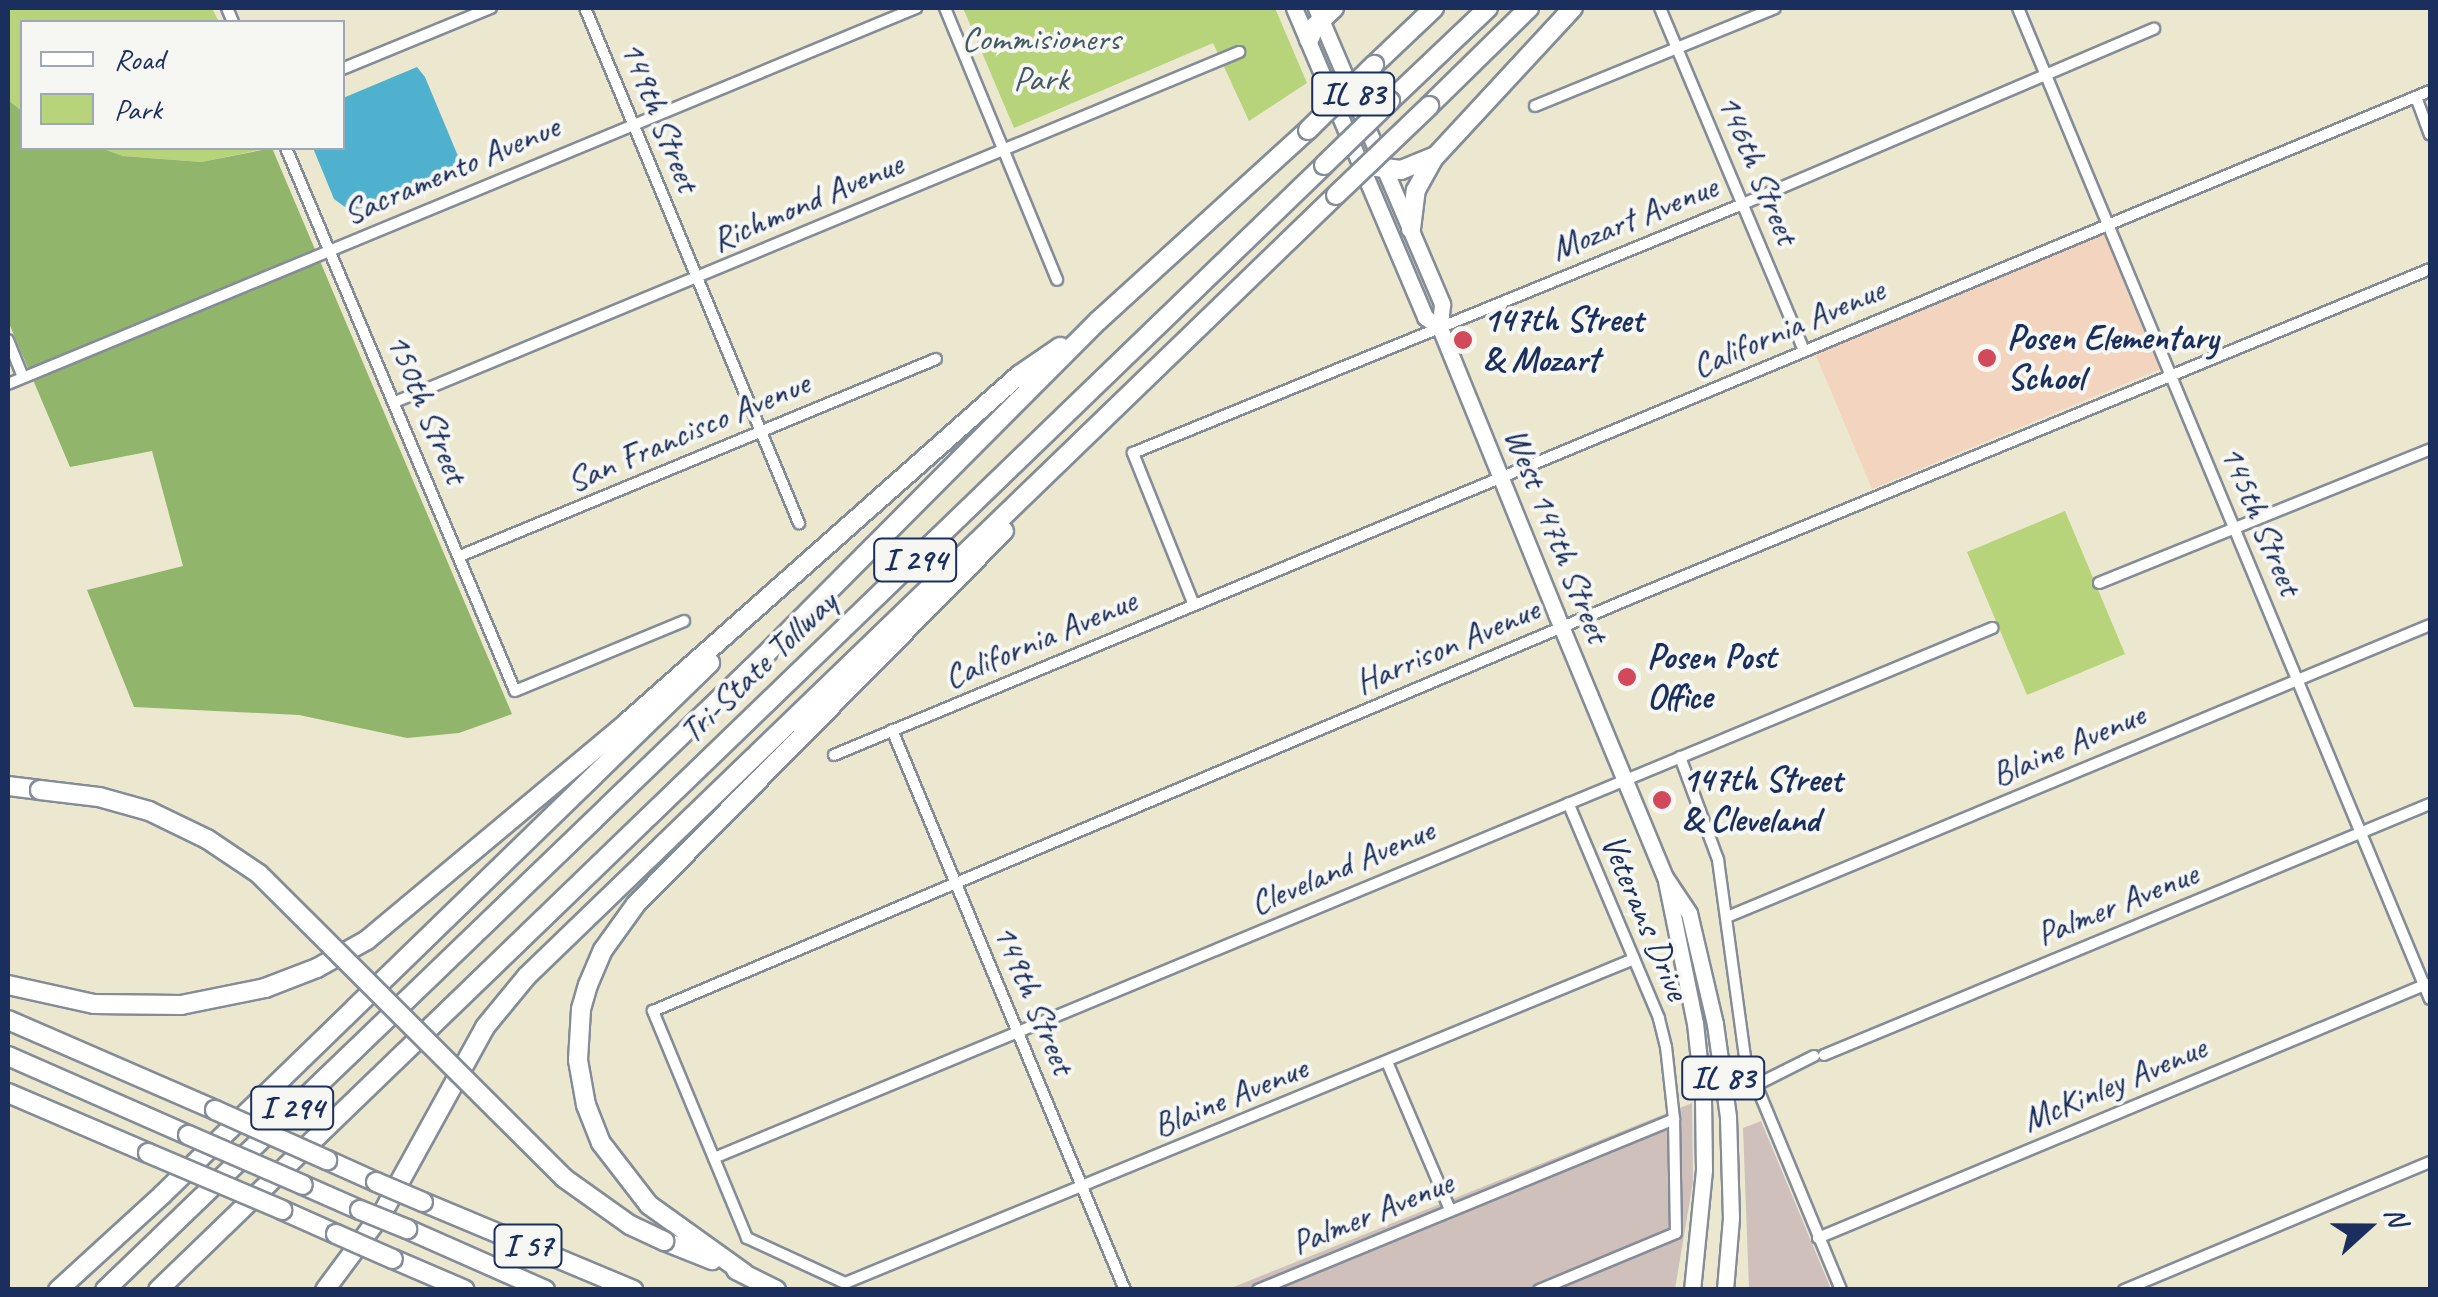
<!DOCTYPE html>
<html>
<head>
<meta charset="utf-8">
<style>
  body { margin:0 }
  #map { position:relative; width:2438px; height:1297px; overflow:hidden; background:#ece8d0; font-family:Caveat,sans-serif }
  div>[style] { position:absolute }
  .built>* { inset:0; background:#f3d4bf }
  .industrial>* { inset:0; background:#cfc0bb }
  .green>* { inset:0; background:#b7d47b }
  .forest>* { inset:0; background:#91b66b }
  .water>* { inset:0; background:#4fb1ce }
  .roads { filter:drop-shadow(2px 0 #848c97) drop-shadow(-2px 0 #848c97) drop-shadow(0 2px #848c97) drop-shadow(0 -2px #848c97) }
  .minor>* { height:10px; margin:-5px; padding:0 5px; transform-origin:5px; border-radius:5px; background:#fff }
  .primary>* { height:15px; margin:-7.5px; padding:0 7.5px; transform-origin:7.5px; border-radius:7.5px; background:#fff }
  .motorway>* { height:18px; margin:-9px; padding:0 9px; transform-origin:9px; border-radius:9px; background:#fff }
  .bridges { filter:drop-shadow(2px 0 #848c97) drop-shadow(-2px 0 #848c97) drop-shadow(0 2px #848c97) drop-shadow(0 -2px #848c97) }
  .motorway-bridge>* { height:18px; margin:-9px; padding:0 9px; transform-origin:9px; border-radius:9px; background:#fff }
  .dots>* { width:28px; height:28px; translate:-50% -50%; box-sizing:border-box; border:5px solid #f6f6f2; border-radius:50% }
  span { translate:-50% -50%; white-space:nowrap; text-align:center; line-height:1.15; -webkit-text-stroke:8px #f6f6f2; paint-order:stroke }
  .shield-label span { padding:2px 8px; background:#f6f6f2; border:2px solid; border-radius:8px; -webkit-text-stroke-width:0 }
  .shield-label { font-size:32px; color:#1b2f5e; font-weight:700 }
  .park-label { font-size:35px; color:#425865 }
  .street-label { font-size:35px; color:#1b2f5e }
  .poi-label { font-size:35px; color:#1b2f5e; font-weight:700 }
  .left { translate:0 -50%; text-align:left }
  .frame { position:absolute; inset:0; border:10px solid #1b2f5e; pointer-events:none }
  .legend { position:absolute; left:20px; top:20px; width:325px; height:130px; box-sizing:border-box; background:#f6f6f2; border:2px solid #9ea6b7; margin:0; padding:12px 18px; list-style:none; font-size:30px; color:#1b2f5e }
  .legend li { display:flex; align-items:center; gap:20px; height:50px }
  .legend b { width:50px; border:2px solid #9ea6b7 }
  .north { position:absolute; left:2318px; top:1177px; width:100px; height:100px; -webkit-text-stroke:8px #f6f6f2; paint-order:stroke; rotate:69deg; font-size:28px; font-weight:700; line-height:40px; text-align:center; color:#1b2f5e }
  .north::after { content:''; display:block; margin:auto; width:35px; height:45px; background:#1b2f5e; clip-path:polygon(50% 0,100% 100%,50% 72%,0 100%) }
</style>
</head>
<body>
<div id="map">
  <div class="built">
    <div style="clip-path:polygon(2104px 234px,2160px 369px,1872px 489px,1815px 353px)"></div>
  </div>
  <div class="industrial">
    <div style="clip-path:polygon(1692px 1103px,1693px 1182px,1675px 1289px,1226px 1290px)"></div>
    <div style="clip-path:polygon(1761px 1121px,1831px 1289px,1749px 1289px,1743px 1128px)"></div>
  </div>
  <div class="green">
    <div style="clip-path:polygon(8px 8px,212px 8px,219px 22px,22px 22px,22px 111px,8px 100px)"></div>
    <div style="clip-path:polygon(963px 8px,1275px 8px,1307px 83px,1249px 121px,1213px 43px,1014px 128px)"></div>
    <div style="clip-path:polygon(101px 148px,269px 148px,201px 162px,123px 156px)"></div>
    <div style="clip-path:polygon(2065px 511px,2125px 654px,2027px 695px,1967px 552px)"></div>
  </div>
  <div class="forest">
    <div style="clip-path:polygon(8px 100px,22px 111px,22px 148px,101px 148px,123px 156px,201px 162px,272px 148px,512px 714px,459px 733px,407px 738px,299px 715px,134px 707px,87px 590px,183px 566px,152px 451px,70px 467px,8px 321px)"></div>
  </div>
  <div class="water">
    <div style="clip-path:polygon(417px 67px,425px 77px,458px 156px,452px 174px,373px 206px,349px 210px,334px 199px,313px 148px,342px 148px,343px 98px)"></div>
  </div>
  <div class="roads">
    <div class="minor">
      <div style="left:227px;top:8px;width:15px;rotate:67deg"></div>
      <div style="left:585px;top:8px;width:558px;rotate:67.44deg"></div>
      <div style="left:945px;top:8px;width:294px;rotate:67.6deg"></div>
      <div style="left:1660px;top:8px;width:372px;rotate:67.2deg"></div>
      <div style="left:2018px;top:8px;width:1073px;rotate:67.43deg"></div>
      <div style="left:342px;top:69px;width:161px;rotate:-22.3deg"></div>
      <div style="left:2416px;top:97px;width:40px;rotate:69.8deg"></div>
      <div style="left:1535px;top:106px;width:259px;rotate:-22.2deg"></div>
      <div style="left:286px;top:148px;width:589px;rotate:67.13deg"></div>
      <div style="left:515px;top:691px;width:183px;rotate:-22.5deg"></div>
      <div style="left:8px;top:340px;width:40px;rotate:68deg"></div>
      <div style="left:8px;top:384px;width:983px;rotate:-22.49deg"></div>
      <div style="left:395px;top:402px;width:914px;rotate:-22.52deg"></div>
      <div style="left:460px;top:556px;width:515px;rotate:-22.48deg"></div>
      <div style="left:2099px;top:583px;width:357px;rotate:-22deg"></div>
      <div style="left:1194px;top:605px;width:164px;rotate:-111.9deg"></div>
      <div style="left:1133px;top:453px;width:659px;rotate:-22.21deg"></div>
      <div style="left:1743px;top:204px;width:447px;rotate:-23.1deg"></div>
      <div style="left:892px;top:730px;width:607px;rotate:67.41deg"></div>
      <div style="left:834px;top:755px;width:1729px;rotate:-22.59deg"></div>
      <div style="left:1680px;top:757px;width:110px;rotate:69.7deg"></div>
      <div style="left:1718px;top:860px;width:200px;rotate:82.2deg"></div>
      <div style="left:1745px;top:1058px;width:251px;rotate:67.5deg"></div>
      <div style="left:1727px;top:917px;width:761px;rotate:-22.56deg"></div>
      <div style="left:1634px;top:959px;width:853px;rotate:157.67deg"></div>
      <div style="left:845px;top:1283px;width:108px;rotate:-155.3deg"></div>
      <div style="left:747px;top:1238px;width:246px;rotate:-112.5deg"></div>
      <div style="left:653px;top:1011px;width:1067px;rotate:-22.89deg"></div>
      <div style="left:1636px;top:596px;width:859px;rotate:-22.38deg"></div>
      <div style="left:1824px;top:1055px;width:656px;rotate:-22.5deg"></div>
      <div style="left:1387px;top:1062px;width:161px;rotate:66.9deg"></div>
      <div style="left:1756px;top:1085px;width:65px;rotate:-26.6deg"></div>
      <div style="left:714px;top:1158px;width:1384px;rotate:-22.52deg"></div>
      <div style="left:1818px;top:1238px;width:660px;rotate:-22.64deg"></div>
      <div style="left:1258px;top:1290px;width:450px;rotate:-22.3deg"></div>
      <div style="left:1539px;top:1290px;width:148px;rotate:-22.6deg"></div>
      <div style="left:1676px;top:1233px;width:114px;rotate:-91deg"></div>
      <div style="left:1674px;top:1119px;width:72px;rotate:-96.3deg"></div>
      <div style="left:1666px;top:1047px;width:30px;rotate:-104deg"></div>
      <div style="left:1659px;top:1018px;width:233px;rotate:-112.9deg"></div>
      <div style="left:2124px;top:1290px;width:332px;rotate:-22.7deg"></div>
    </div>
    <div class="primary">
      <div style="left:1294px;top:8px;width:336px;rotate:67deg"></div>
      <div style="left:1425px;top:317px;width:19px;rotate:36deg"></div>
      <div style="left:1316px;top:8px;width:322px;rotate:66.9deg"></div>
      <div style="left:1442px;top:304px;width:24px;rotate:95deg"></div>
      <div style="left:1440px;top:328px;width:309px;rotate:67.9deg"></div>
      <div style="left:1556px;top:614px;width:285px;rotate:67.5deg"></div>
      <div style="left:1665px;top:877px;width:43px;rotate:56.3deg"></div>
      <div style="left:1689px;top:913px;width:114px;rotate:76.8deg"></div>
      <div style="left:1715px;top:1024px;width:94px;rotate:82deg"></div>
      <div style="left:1728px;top:1117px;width:101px;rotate:88.3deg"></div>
      <div style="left:1731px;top:1218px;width:72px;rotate:94.8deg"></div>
      <div style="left:1666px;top:881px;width:145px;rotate:78.5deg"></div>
      <div style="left:1695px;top:1023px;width:75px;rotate:83.9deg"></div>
      <div style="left:1703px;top:1098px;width:72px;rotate:89.2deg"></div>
      <div style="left:1704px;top:1170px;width:121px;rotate:95.7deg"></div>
    </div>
    <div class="motorway">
      <div style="left:1309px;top:40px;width:15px;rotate:-67deg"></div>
      <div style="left:1315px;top:26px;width:26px;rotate:-43deg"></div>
      <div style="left:1374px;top:65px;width:83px;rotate:-43.5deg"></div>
      <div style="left:1390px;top:101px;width:135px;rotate:-43.5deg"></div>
      <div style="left:1429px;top:106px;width:140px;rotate:-44.4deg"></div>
      <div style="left:1361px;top:165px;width:40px;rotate:7.1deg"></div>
      <div style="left:1401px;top:170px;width:35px;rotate:-22deg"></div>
      <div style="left:1411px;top:229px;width:39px;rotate:-83deg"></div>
      <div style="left:1416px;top:190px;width:35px;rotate:-61deg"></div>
      <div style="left:1433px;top:159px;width:206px;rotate:-47.2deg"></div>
      <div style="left:8px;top:786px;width:32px;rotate:7deg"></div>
      <div style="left:8px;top:985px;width:88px;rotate:12.5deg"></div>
      <div style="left:94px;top:1004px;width:87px;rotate:0.7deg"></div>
      <div style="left:181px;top:1005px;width:86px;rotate:-11.4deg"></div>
      <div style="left:265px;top:988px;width:56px;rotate:-21deg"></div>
      <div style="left:317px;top:968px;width:57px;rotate:-29.2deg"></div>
      <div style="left:367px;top:940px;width:335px;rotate:-39.9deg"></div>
      <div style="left:624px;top:725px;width:528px;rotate:-41.54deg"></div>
      <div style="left:1019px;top:375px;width:50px;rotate:-34.3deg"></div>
      <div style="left:8px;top:1020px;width:226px;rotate:23.5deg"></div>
      <div style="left:8px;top:1056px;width:197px;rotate:23.7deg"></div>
      <div style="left:8px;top:1093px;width:152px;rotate:23.2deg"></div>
      <div style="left:327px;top:1160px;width:54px;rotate:24.2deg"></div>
      <div style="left:303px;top:1185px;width:62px;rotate:23.7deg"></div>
      <div style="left:423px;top:1202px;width:228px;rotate:22.7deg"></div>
      <div style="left:282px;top:1210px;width:59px;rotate:24deg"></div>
      <div style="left:407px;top:1229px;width:151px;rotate:23.8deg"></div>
      <div style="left:664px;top:1241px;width:52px;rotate:21.6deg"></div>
      <div style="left:393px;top:1259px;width:78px;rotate:23.3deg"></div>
      <div style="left:736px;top:1270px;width:45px;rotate:26.6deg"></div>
      <div style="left:744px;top:1273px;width:117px;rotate:-144.4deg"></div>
      <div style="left:649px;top:1205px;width:78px;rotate:-127.7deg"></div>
      <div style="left:601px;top:1143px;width:41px;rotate:-111.5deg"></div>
      <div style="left:586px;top:1105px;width:46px;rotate:-100.1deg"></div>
      <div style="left:578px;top:1060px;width:51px;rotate:-86.6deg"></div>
      <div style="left:581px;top:1009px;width:25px;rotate:-74deg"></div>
      <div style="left:588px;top:985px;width:38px;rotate:-67deg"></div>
      <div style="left:603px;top:950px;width:57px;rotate:-54.3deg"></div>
      <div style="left:636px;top:904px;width:524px;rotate:-45.39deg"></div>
      <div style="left:58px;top:1290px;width:141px;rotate:-42.4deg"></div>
      <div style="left:162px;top:1195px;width:764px;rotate:-44.15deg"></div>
      <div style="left:105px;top:1290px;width:914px;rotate:-43.89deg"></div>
      <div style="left:764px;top:656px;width:473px;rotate:-45.1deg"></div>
      <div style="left:1098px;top:321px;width:284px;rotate:-42.3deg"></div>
      <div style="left:158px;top:1290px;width:1620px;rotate:-43.97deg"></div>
      <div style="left:325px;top:1290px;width:97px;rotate:-53.4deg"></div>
      <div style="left:383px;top:1212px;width:211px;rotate:-61.1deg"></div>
      <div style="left:485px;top:1027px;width:66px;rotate:-50.5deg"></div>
      <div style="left:527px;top:976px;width:1124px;rotate:-43.99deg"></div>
    </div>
  </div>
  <div class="bridges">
    <div class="motorway-bridge">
      <div style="left:1308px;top:130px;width:93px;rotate:-44.6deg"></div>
      <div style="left:1324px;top:165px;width:92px;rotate:-44.1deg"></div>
      <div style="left:1336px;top:195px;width:129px;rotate:-43.7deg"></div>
      <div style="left:40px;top:790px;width:59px;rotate:6.8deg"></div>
      <div style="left:99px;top:797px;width:52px;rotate:15.6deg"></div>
      <div style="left:149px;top:811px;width:64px;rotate:25.8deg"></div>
      <div style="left:207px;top:839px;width:63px;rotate:33.9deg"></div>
      <div style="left:259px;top:874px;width:431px;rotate:44.9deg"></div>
      <div style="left:564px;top:1178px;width:81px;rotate:35.5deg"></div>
      <div style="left:630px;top:1225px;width:38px;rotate:25deg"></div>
      <div style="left:215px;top:1110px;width:123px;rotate:24.1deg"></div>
      <div style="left:188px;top:1135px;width:125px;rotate:23.5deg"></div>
      <div style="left:148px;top:1153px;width:146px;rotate:23deg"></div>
      <div style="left:376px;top:1182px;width:51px;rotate:23.1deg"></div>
      <div style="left:360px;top:1210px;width:51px;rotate:22deg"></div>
      <div style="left:336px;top:1234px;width:62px;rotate:23.7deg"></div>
    </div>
  </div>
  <div class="dots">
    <div style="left:1463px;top:340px;background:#d1495b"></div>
    <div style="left:1987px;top:358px;background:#d1495b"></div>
    <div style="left:1627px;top:677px;background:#d1495b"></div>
    <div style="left:1662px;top:800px;background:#d1495b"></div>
  </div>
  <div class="shield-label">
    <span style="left:1353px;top:94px">IL 83</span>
    <span style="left:915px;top:560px">I 294</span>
    <span style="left:1723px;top:1078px">IL 83</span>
    <span style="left:292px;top:1108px">I 294</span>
    <span style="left:528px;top:1246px">I 57</span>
  </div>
  <div class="park-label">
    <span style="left:1041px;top:59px">Commisioners<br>Park</span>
  </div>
  <div class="street-label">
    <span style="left:660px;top:116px;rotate:68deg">149th Street</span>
    <span style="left:1758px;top:169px;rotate:67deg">146th Street</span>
    <span style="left:451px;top:170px;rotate:-23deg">Sacramento Avenue</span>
    <span style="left:807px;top:202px;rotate:-23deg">Richmond Avenue</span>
    <span style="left:1634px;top:218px;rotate:-22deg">Mozart Avenue</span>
    <span style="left:1788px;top:328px;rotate:-23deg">California Avenue</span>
    <span style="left:427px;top:408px;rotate:67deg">150th Street</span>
    <span style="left:688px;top:432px;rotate:-23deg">San Francisco Avenue</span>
    <span style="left:2261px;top:520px;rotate:67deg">145th Street</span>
    <span style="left:1557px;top:535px;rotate:68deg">West 147th Street</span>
    <span style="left:1040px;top:639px;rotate:-23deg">California Avenue</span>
    <span style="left:1447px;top:646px;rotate:-23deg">Harrison Avenue</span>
    <span style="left:758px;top:667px;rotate:-44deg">Tri-State Tollway</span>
    <span style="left:2068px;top:745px;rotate:-23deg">Blaine Avenue</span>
    <span style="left:1342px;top:867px;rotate:-23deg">Cleveland Avenue</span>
    <span style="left:2117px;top:904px;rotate:-22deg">Palmer Avenue</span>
    <span style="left:1645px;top:917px;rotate:67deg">Veterans Drive</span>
    <span style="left:1034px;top:999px;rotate:67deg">149th Street</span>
    <span style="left:2114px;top:1084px;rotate:-23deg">McKinley Avenue</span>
    <span style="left:1230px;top:1097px;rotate:-22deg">Blaine Avenue</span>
    <span style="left:1372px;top:1213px;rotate:-22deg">Palmer Avenue</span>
  </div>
  <div class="poi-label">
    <span class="left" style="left:1483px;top:340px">147th Street<br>&amp; Mozart</span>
    <span class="left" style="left:2007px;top:358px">Posen Elementary<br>School</span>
    <span class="left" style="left:1647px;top:677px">Posen Post<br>Office</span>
    <span class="left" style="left:1682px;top:800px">147th Street<br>&amp; Cleveland</span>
  </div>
  <div class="frame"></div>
  <ul class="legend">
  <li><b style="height:12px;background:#fff"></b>Road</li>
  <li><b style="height:28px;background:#b7d47b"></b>Park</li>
  </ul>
  <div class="north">N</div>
</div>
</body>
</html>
